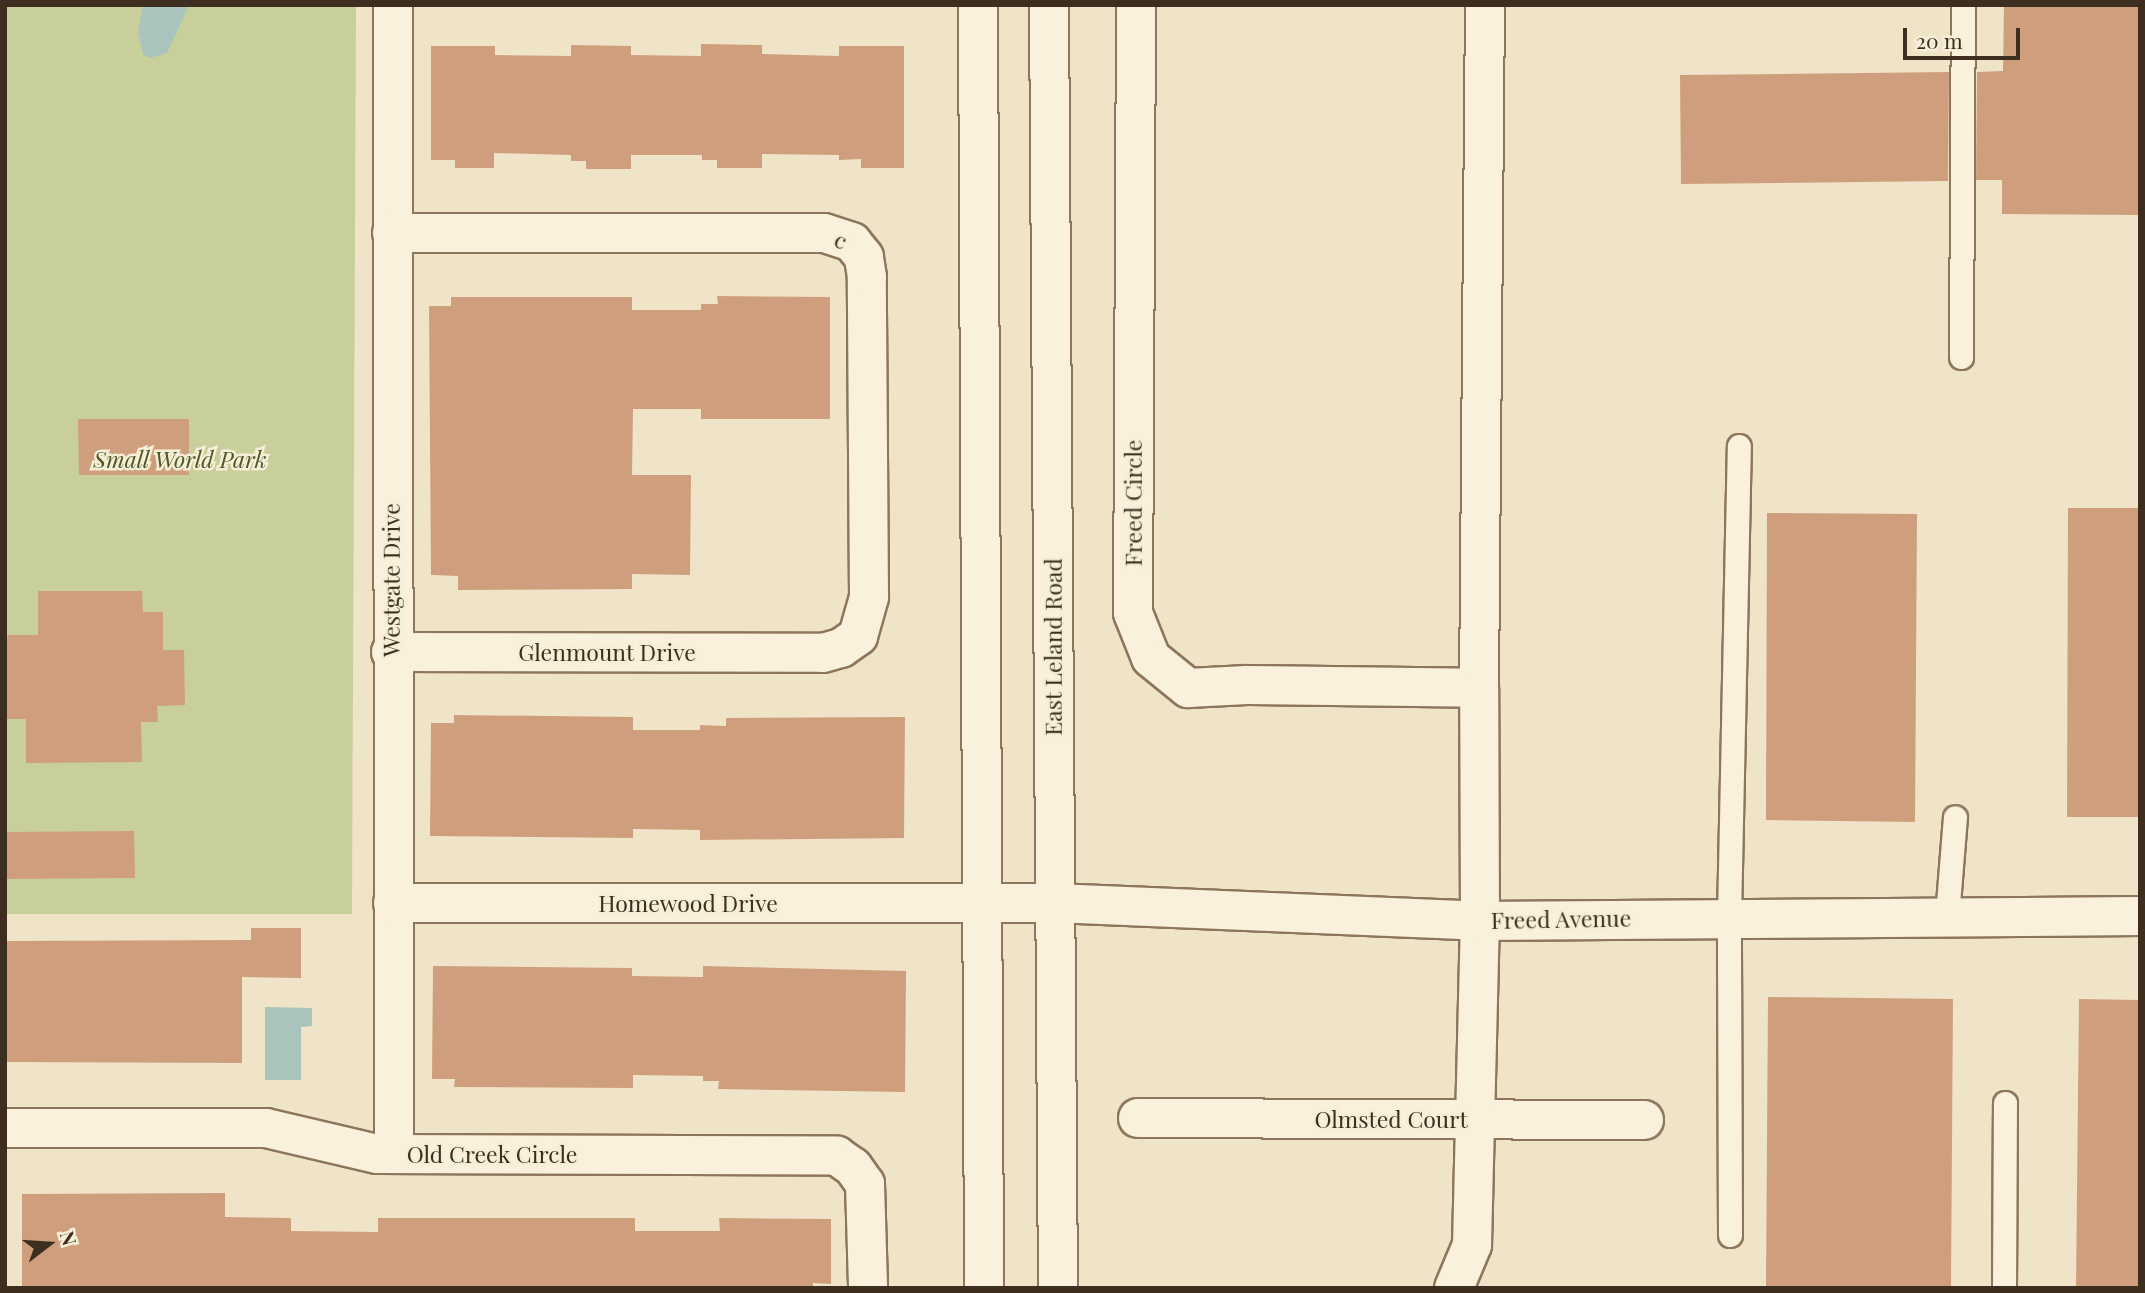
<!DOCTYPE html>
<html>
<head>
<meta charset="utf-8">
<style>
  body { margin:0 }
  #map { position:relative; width:2145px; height:1293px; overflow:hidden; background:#f0e4c8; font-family:"Playfair Display",serif }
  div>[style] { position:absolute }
  .green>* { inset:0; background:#c9cf9b }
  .water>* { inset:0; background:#a9c4bc }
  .building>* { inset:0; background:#cf9f7d }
  .roads { filter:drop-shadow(2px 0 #8d765c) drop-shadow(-2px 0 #8d765c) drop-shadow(0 2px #8d765c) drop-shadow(0 -2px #8d765c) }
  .service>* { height:23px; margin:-11.5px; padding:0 11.5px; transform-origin:11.5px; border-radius:11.5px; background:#faf1dc }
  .minor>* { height:38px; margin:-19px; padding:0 19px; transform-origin:19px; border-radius:19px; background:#faf1dc }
  .secondary>* { height:38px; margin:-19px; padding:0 19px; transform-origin:19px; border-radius:19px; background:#faf1dc }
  span { translate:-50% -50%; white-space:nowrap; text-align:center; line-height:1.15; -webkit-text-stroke:5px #f7eed8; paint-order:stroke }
  .street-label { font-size:23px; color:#3d2e20 }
  .park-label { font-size:23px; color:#4d5a26; font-style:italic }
  .frame { position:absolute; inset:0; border:7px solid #3d2e20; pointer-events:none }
  .north { position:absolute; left:14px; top:1209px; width:70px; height:70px; -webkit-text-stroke:5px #f7eed8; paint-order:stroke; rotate:73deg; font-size:19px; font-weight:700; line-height:28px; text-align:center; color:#3d2e20 }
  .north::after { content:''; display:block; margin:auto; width:24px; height:32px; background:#3d2e20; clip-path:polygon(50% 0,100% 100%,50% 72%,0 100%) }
  .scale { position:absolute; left:1903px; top:28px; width:117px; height:32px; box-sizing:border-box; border:4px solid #3d2e20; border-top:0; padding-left:9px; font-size:21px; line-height:24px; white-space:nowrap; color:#3d2e20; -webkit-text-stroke:5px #f7eed8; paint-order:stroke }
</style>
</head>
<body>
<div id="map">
  <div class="green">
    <div style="clip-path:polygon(5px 5px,356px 5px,352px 914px,5px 914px)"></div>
  </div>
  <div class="water">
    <div style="clip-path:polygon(143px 5px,189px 5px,167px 53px,150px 58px,143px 54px,138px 32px)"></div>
    <div style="clip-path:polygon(265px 1007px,312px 1008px,312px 1026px,301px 1027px,301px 1080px,265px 1080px)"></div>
  </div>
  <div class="building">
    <div style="clip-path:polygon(2004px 5px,2140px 5px,2140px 215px,2002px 214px,2002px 180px,1976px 180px,1977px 72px,2003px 71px)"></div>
    <div style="clip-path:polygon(701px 44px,762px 45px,762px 54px,839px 56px,839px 46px,904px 46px,904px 168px,861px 168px,861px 159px,839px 160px,839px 155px,762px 154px,762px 168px,717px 168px,717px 160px,702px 160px,702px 155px,631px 155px,631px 169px,586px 169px,586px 161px,571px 161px,571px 155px,494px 153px,494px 168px,455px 168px,455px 160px,431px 160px,431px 46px,495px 46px,495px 55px,571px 56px,571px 45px,631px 46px,631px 55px,701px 56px)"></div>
    <div style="clip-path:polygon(1949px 72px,1948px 181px,1681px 184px,1680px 75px)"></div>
    <div style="clip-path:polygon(717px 296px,830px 297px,830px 419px,701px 419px,701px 409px,633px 409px,632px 475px,691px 475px,690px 575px,632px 574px,632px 589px,458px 590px,458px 576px,431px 575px,429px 306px,451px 306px,451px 297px,632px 297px,632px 310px,701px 310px,701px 304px,718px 304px)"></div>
    <div style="clip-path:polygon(78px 419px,189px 419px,189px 475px,79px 475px)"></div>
    <div style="clip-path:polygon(2068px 508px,2140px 508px,2140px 817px,2067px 817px)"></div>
    <div style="clip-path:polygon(1767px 513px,1917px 514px,1915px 822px,1766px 820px)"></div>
    <div style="clip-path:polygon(38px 591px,142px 591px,143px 612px,163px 612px,163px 650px,184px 650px,185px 705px,157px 706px,158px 722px,141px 722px,142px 762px,26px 763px,26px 719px,5px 719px,5px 651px,8px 635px,38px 635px)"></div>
    <div style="clip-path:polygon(454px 715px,633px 717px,633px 730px,700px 730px,700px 725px,726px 726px,726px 718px,905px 717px,904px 838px,700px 840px,700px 830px,633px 829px,633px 838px,430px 836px,431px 723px,454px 723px)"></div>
    <div style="clip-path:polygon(134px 831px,135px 878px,5px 879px,5px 832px)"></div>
    <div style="clip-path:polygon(251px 928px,301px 928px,301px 978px,242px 977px,242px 1063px,5px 1062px,5px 941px,251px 940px)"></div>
    <div style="clip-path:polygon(433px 966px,632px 968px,632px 976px,703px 977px,703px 966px,906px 971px,905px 1092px,718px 1089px,719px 1081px,703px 1081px,703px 1076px,633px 1075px,633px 1088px,454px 1087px,455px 1079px,432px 1079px)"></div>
    <div style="clip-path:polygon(1768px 997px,1953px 999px,1951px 1288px,1766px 1288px)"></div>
    <div style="clip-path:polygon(2079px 999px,2140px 1000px,2140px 1288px,2076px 1288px)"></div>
    <div style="clip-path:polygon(225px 1193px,225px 1217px,291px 1218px,291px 1231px,378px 1232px,378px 1218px,635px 1218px,635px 1231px,720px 1231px,719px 1218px,831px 1219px,831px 1284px,813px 1283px,813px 1288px,22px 1288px,22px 1194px)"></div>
  </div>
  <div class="roads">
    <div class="service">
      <div style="left:1961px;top:357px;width:352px;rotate:-89.7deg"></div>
      <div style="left:1947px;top:916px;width:99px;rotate:-85.4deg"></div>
      <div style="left:1730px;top:1235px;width:318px;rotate:-90.2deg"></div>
      <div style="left:1729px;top:917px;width:471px;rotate:-88.8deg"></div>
      <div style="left:2004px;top:1288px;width:185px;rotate:-89.7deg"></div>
    </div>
    <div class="minor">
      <div style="left:393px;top:5px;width:1149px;rotate:89.95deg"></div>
      <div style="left:1136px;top:5px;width:608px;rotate:90.28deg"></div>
      <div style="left:1133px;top:613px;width:48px;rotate:68.2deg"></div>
      <div style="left:1151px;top:658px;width:48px;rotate:39deg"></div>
      <div style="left:1188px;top:688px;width:59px;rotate:-2.9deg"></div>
      <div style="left:1247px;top:685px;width:232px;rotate:0.7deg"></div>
      <div style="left:1479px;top:688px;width:683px;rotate:-89.5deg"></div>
      <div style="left:391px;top:652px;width:432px;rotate:0.1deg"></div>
      <div style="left:823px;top:653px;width:19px;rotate:-16deg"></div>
      <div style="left:841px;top:648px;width:21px;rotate:-35deg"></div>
      <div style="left:858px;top:636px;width:41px;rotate:-74.2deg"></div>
      <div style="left:869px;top:597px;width:320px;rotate:-90.4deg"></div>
      <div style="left:867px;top:277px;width:20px;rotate:-99deg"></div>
      <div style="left:864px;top:257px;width:19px;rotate:-129deg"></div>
      <div style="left:852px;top:242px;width:29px;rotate:-162deg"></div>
      <div style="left:824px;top:233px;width:432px;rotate:180deg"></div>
      <div style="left:393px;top:903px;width:661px"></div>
      <div style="left:1054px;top:903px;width:426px;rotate:2.4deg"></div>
      <div style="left:1480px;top:921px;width:660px;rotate:-0.43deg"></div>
      <div style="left:1138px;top:1118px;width:506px;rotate:0.23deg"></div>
      <div style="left:5px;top:1128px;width:261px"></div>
      <div style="left:266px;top:1128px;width:114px;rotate:13.2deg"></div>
      <div style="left:377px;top:1154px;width:460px;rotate:0.2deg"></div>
      <div style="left:837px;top:1156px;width:19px;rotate:35deg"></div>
      <div style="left:853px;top:1167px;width:21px;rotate:55deg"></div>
      <div style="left:865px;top:1184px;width:104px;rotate:88.3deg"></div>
      <div style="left:1454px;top:1288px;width:47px;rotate:-67.3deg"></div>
      <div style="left:1472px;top:1245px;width:324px;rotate:-88.6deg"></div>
      <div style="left:1480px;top:921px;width:233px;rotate:-90.2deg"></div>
    </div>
    <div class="secondary">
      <div style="left:978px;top:5px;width:1283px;rotate:89.73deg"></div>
      <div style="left:1049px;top:5px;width:1283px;rotate:89.6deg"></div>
    </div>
  </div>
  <div class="street-label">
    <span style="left:841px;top:240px;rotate:23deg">c</span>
    <span style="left:1133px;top:503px;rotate:-90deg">Freed Circle</span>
    <span style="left:391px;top:580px;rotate:-90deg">Westgate Drive</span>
    <span style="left:1053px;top:647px;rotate:-90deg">East Leland Road</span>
    <span style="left:607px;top:652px">Glenmount Drive</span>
    <span style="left:688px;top:903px">Homewood Drive</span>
    <span style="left:1561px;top:919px;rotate:-1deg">Freed Avenue</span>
    <span style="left:1391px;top:1119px">Olmsted Court</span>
    <span style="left:492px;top:1154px">Old Creek Circle</span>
  </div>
  <div class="park-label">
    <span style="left:180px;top:459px">Small World Park</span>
  </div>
  <div class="frame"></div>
  <div class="north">N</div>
  <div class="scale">20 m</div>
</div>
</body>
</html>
